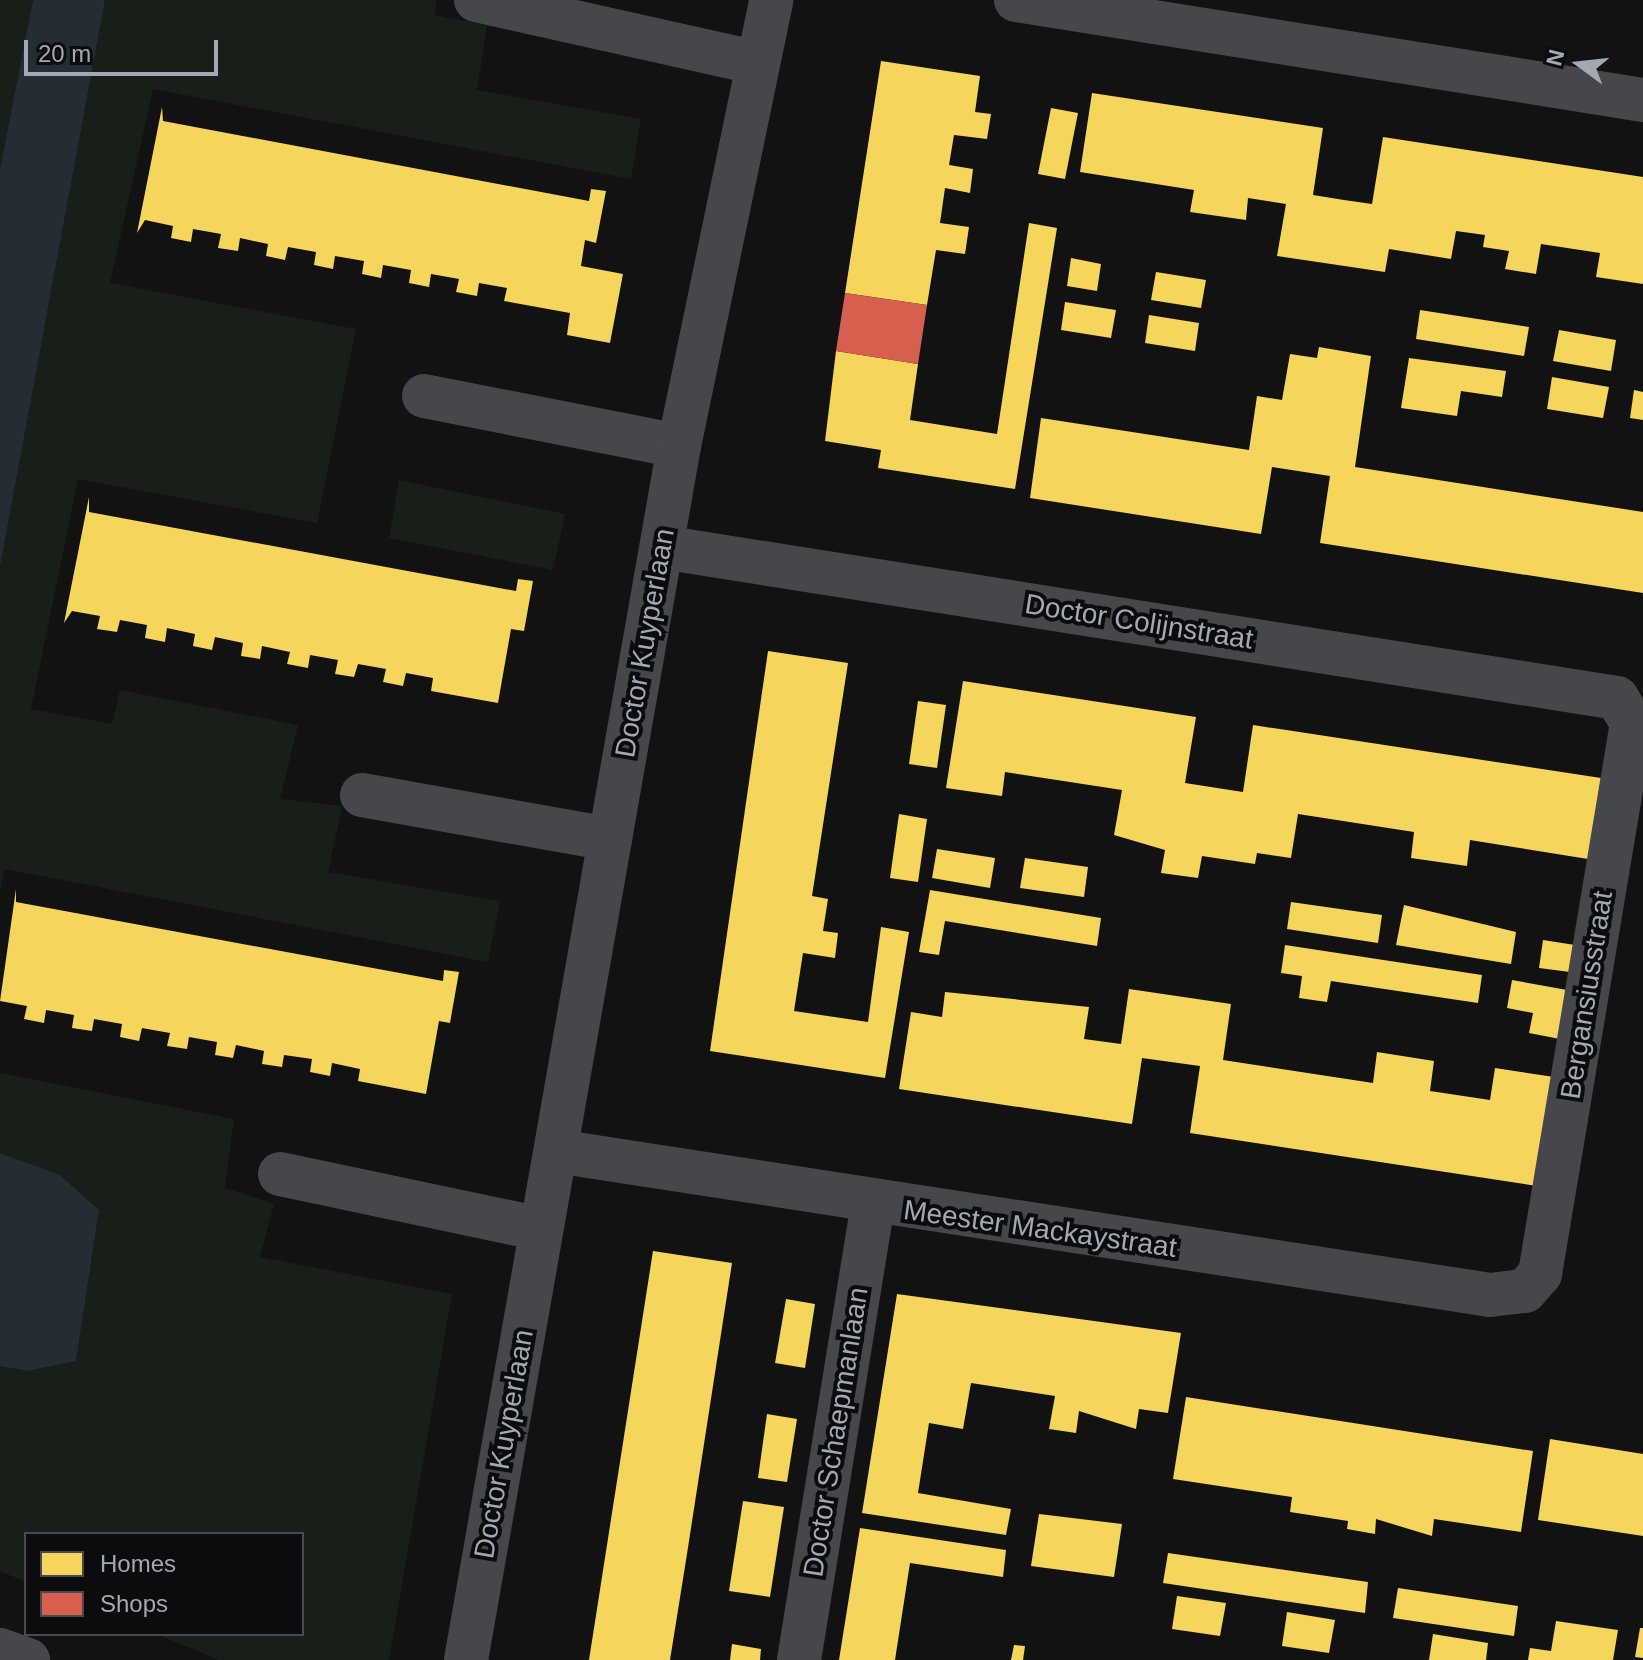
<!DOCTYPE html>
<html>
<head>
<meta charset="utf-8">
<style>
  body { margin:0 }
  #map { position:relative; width:1643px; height:1660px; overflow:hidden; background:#121212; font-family:Helvetica,sans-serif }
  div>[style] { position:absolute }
  .green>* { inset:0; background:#181f19 }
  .water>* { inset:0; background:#252d34 }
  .homes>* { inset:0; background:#f6d55c }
  .shops>* { inset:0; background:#d6604d }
  .street>* { height:44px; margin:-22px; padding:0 22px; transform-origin:22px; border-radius:22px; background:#46474b }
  span { translate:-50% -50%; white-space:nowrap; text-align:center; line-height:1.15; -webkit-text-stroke:8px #0c0c0e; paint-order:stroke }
  .street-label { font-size:28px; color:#a2a8b4 }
  .legend { position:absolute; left:24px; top:1532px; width:280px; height:104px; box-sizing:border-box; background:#0c0c0e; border:2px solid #484a50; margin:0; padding:10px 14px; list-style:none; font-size:24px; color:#a2a8b4 }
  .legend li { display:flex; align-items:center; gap:16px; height:40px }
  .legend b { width:40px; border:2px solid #484a50 }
  .north { position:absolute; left:1539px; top:24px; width:80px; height:80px; -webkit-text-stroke:6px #0c0c0e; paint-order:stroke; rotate:285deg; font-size:22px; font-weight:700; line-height:32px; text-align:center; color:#a2a8b4 }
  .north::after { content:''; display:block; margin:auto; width:28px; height:36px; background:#a2a8b4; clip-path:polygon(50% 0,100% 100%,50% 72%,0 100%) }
  .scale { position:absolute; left:24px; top:40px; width:194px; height:36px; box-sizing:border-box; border:4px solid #a2a8b4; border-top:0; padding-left:10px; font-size:24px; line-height:28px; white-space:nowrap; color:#a2a8b4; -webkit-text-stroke:6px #0c0c0e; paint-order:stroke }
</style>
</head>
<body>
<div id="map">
  <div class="green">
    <div style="clip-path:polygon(0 0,33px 0,0 169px)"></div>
    <div style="clip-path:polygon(105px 0,437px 0,434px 15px,487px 25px,477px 90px,641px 119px,631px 179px,153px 89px,110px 283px,356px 329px,317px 523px,78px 479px,31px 709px,112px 724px,120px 690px,298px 725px,280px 799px,342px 806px,328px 872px,500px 901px,488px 962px,5px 869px,0 891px,0 567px)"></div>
    <div style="clip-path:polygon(399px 480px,565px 514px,553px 570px,389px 538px)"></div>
    <div style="clip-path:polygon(0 1073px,234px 1119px,225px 1188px,274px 1204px,260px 1257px,452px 1294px,389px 1660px,220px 1660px,156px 1634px,302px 1634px,302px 1534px,26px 1534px,26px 1582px,0 1571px,0 1366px,28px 1371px,76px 1361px,99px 1210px,60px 1175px,0 1153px)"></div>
  </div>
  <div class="water">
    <div style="clip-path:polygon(33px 0,105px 0,0 567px,0 169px)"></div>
    <div style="clip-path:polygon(0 1153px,60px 1175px,99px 1210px,76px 1361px,28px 1371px,0 1366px)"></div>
  </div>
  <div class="homes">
    <div style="clip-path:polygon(881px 61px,980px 76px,975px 112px,991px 114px,987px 139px,954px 135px,949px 165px,973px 169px,970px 193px,945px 188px,940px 223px,969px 227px,965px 254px,936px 250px,927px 305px,845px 293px)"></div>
    <div style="clip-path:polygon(1092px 93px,1323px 128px,1313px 195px,1344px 200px,1372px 204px,1383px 137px,1643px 177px,1643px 284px,1596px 277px,1600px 253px,1541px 244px,1536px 274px,1505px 269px,1509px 251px,1483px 247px,1485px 235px,1456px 231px,1451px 259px,1389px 249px,1385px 272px,1277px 256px,1286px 204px,1248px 198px,1246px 220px,1190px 212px,1194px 190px,1080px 172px)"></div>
    <div style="clip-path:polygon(162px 107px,163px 121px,589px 201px,591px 189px,606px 191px,596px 243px,585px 240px,581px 266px,623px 274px,610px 343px,567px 335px,570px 313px,504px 301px,507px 288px,479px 283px,477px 296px,456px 292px,459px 279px,431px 274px,429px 287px,409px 283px,411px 270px,383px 265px,381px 278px,362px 274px,364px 261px,335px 256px,333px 269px,314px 265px,316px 252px,288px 247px,285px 260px,266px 256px,268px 244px,240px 238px,238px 251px,218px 248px,221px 234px,193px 229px,191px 242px,171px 238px,173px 226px,145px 220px,137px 233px)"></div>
    <div style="clip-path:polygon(1051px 108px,1078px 113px,1065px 179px,1038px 174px)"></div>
    <div style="clip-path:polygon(1029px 223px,1057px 228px,1015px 489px,878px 468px,881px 450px,825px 441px,836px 351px,918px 364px,910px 420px,997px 434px)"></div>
    <div style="clip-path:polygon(1071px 258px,1101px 264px,1097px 291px,1067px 286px)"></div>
    <div style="clip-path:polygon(1156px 272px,1206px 280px,1201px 308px,1151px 300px)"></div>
    <div style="clip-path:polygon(1065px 302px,1116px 310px,1111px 338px,1061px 330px)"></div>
    <div style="clip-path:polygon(1420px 310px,1529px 327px,1524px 356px,1416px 339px)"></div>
    <div style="clip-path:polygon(1149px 315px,1199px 323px,1195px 351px,1145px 343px)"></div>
    <div style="clip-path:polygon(1559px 330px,1616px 340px,1611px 371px,1553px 361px)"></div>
    <div style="clip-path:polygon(1319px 347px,1371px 356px,1355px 467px,1643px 512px,1643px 593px,1320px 543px,1330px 476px,1298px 471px,1272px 467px,1261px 534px,1030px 498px,1041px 418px,1249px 450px,1257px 396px,1282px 400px,1290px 354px,1317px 358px)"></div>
    <div style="clip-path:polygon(1409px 358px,1506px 371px,1502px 397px,1461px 391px,1457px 416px,1401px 408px)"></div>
    <div style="clip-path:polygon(1552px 377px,1609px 387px,1603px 418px,1547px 409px)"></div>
    <div style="clip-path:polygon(1634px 390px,1643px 392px,1643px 420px,1630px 418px)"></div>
    <div style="clip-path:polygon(89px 497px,89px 512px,516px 591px,518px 579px,533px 581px,524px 631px,511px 629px,498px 703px,431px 691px,433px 678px,406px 673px,403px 686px,383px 682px,386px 669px,358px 664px,354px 677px,335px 674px,338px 660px,310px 655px,308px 668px,287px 664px,290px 652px,262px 646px,260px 659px,241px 656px,243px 643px,215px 637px,212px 650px,193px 646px,195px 634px,167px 628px,165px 642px,145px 638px,147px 625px,120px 620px,117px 632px,97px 629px,100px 616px,72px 611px,64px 623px)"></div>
    <div style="clip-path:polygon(768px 651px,848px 663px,812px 896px,828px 899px,823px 931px,838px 933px,835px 958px,803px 953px,794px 1011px,868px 1022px,881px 927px,909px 932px,885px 1078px,710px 1051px)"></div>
    <div style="clip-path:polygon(963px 681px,1196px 717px,1185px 783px,1243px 792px,1253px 725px,1601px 778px,1588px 859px,1470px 840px,1467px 866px,1411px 858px,1414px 832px,1298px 814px,1291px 858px,1257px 853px,1255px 864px,1202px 856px,1198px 878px,1161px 873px,1165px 850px,1114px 835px,1122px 790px,1005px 772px,1002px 796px,946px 788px)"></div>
    <div style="clip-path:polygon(918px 701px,946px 705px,937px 768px,909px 764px)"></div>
    <div style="clip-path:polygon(899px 814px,927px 819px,918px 882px,890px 878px)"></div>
    <div style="clip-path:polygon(937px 849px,995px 858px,990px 888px,932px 878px)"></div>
    <div style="clip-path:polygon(1025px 858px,1088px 867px,1084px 897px,1020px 888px)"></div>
    <div style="clip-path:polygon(16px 889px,16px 902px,443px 981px,444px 970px,459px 972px,450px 1023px,439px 1021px,426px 1094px,358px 1081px,360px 1069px,332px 1063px,330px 1076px,310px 1072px,312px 1059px,284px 1055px,282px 1067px,262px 1064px,264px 1051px,236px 1045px,233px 1058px,215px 1055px,217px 1042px,189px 1037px,187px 1049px,167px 1046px,170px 1033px,142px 1028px,139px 1041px,120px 1037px,122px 1024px,94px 1019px,92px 1031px,72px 1028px,74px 1015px,46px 1010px,44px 1023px,24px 1019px,27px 1006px,0 1001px)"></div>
    <div style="clip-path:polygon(930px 890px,1101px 918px,1097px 946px,945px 921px,939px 955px,919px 952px)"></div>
    <div style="clip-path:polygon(1291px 902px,1382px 915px,1378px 943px,1287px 929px)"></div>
    <div style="clip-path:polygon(1404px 905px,1516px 932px,1511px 964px,1396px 945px)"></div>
    <div style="clip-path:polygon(1543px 940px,1575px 945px,1570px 972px,1539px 968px)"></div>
    <div style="clip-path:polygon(1285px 945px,1482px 975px,1478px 1003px,1331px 981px,1327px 1002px,1299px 998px,1302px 976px,1281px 973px)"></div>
    <div style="clip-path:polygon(1512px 980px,1567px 990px,1560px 1039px,1529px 1033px,1533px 1013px,1507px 1008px)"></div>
    <div style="clip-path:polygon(1129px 989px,1231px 1004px,1223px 1060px,1373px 1083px,1377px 1052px,1434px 1061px,1430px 1091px,1490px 1100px,1495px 1068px,1554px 1077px,1537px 1186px,1190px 1133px,1200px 1066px,1142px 1058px,1132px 1124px,899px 1089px,911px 1012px,942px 1017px,945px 992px,1089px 1007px,1084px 1039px,1121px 1044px)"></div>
    <div style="clip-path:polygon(653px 1251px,732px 1263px,687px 1554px,670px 1660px,589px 1660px)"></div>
    <div style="clip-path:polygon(897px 1294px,1181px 1333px,1168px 1413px,1139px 1409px,1136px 1429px,1079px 1411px,1076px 1433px,1049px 1429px,1055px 1396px,971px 1383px,963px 1429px,929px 1423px,918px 1493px,1011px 1509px,1006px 1535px,862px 1513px)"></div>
    <div style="clip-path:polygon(786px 1299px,815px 1304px,805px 1368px,775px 1363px)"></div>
    <div style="clip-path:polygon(1186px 1397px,1533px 1451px,1521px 1532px,1434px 1519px,1432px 1536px,1376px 1519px,1375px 1534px,1347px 1529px,1348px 1521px,1290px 1512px,1292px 1497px,1173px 1479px)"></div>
    <div style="clip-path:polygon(767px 1414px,797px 1419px,787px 1482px,758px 1478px)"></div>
    <div style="clip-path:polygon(1550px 1439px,1643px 1454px,1643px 1536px,1538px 1520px)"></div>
    <div style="clip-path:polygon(743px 1501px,784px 1507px,770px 1597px,729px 1591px)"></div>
    <div style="clip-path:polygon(1039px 1514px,1122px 1524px,1114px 1577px,1031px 1566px)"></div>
    <div style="clip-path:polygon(860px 1528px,1006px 1550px,1003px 1577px,910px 1563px,895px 1660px,839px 1660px)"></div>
    <div style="clip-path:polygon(1168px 1553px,1368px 1582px,1365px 1613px,1163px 1583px)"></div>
    <div style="clip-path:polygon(1398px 1588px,1518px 1606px,1514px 1636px,1393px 1618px)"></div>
    <div style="clip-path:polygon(1177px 1596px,1226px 1603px,1220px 1636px,1172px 1629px)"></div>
    <div style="clip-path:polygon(1287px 1612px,1335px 1620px,1329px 1653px,1282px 1646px)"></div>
    <div style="clip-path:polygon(1556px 1621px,1618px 1630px,1613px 1660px,1528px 1660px,1530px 1648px,1551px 1651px)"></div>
    <div style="clip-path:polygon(1640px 1628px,1643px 1628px,1643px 1658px,1635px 1657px)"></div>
    <div style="clip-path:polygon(1433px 1634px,1488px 1643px,1486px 1660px,1429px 1660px)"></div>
    <div style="clip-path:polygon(732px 1644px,761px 1649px,760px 1660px,730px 1660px)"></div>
    <div style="clip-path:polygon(1014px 1645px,1025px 1646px,1023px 1660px,1011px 1660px)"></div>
  </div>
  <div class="shops">
    <div style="clip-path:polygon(845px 293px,927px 305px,918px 364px,836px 351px)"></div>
  </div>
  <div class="street">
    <div style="left:476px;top:0;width:288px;rotate:12.6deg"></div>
    <div style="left:1016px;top:0;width:635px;rotate:9.06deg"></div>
    <div style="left:424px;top:396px;width:260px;rotate:11.1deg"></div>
    <div style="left:362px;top:795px;width:252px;rotate:10.1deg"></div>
    <div style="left:556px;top:1151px;width:945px;rotate:8.76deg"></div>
    <div style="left:1490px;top:1295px;width:35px;rotate:-7deg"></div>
    <div style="left:1525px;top:1291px;width:23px;rotate:-49deg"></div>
    <div style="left:1540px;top:1274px;width:559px;rotate:-80.52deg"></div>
    <div style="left:1632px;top:723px;width:29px;rotate:-121deg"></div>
    <div style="left:1617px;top:698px;width:967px;rotate:-171.02deg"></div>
    <div style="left:280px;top:1174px;width:267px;rotate:11.9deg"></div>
    <div style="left:0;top:1650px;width:30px;rotate:20deg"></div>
    <div style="left:466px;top:1660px;width:1233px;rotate:-80.05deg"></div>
    <div style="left:679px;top:446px;width:455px;rotate:-78.3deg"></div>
    <div style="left:799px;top:1660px;width:462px;rotate:-80.8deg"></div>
  </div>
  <div class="street-label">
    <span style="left:1139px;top:622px;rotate:9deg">Doctor Colijnstraat</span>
    <span style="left:645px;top:643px;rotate:-80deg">Doctor Kuyperlaan</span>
    <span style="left:1587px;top:995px;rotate:-81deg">Bergansiusstraat</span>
    <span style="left:1040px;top:1229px;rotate:8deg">Meester Mackaystraat</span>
    <span style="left:836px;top:1432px;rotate:-81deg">Doctor Schaepmanlaan</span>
    <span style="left:504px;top:1444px;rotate:-80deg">Doctor Kuyperlaan</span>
  </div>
  <ul class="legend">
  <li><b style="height:22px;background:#f6d55c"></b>Homes</li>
  <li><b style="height:22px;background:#d6604d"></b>Shops</li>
  </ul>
  <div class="north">N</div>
  <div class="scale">20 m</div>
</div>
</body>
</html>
